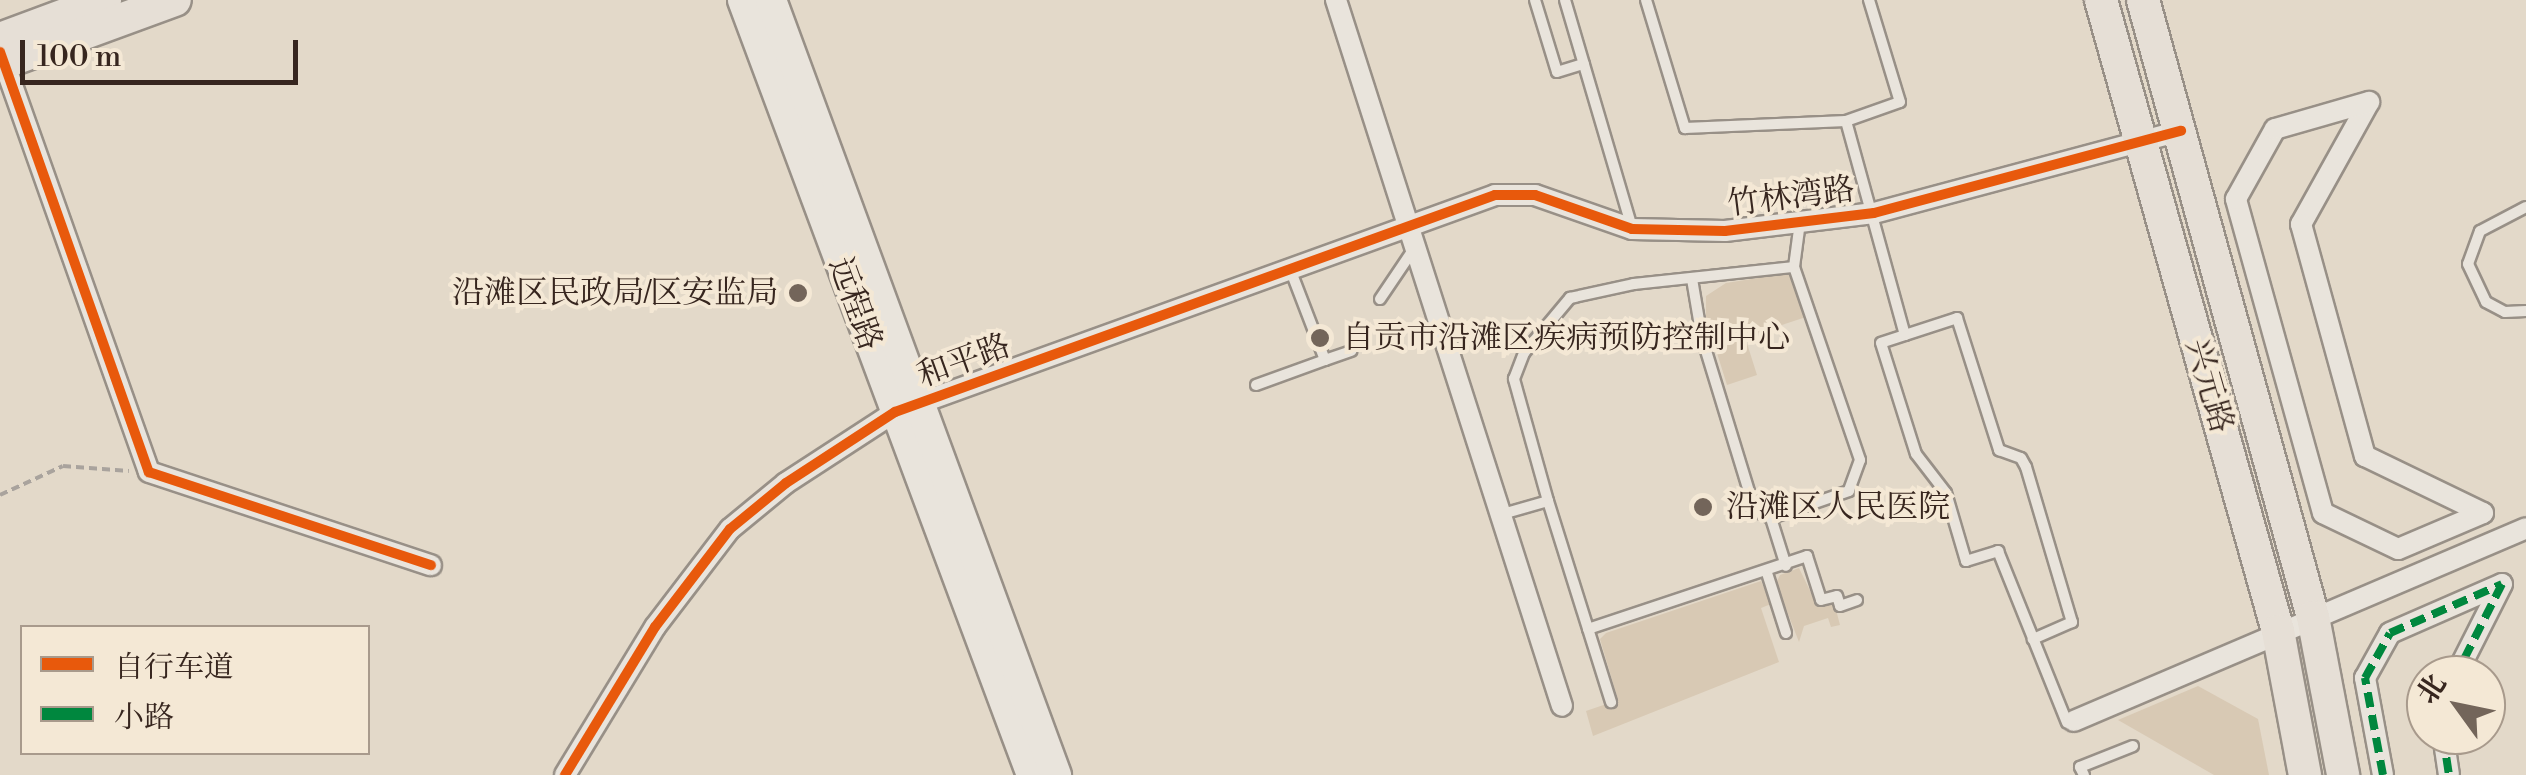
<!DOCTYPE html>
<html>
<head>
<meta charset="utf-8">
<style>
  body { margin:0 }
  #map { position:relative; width:2526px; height:775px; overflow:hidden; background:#e3d9c9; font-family:"Libre Bodoni","Noto Serif SC",serif }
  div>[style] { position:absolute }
  .green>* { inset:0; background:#d8c9b4 }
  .path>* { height:4px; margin-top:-2px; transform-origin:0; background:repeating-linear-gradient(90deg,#a9a39d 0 8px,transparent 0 13px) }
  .roads { filter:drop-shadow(2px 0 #989087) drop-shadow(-2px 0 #989087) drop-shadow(0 2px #989087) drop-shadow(0 -2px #989087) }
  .lane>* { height:10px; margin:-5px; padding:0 5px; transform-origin:5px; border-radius:5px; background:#e9e4dc }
  .street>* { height:20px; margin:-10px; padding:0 10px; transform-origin:10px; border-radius:10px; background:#e9e4dc }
  .secondary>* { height:30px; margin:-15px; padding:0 15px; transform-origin:15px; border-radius:15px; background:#e9e4dc }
  .primary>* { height:32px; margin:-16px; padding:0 16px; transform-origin:16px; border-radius:16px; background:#e6dfd6 }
  .quiet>* { height:8px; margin-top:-4px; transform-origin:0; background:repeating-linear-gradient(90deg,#00873e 0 15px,transparent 0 23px) }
  .cycleway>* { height:10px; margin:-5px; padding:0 5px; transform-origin:5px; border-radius:5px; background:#e8590c }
  .dots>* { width:28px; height:28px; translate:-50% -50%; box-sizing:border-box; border:5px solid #f4e8d5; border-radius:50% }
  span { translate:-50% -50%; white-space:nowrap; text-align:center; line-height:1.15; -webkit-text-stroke:8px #f4e8d5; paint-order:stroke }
  .street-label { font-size:32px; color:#37261f }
  .poi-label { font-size:32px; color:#37261f }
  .right { translate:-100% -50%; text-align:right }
  .left { translate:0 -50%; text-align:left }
  .legend { position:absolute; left:20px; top:625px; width:350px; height:130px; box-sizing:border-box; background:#f4e8d5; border:2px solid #a89a8c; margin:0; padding:12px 18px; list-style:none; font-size:30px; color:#37261f }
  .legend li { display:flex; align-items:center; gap:20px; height:50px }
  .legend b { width:50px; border:2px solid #a89a8c }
  .north { position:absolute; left:2406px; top:655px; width:100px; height:100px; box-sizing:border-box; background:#f4e8d5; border:2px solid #a89a8c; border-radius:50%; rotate:303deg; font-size:28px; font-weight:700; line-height:40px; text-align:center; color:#37261f }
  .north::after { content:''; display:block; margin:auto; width:35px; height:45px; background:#73655a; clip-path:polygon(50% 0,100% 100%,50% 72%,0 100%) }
  .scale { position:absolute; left:20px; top:40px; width:278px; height:45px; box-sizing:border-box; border:5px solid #37261f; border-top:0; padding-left:12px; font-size:30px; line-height:35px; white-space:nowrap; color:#37261f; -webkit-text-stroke:8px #f4e8d5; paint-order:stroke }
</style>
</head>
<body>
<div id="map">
  <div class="green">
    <div style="clip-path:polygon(1784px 274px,1792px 276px,1806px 317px,1745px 337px,1757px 375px,1727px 385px,1706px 318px,1706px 296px,1726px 283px)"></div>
    <div style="clip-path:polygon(1799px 568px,1818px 607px,1834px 602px,1840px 625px,1831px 627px,1828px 618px,1804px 626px,1799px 642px,1776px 583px,1780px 575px)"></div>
    <div style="clip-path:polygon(1761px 581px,1771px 604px,1761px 608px,1779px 662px,1593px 736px,1586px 711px,1618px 700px,1600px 639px,1606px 633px)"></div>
    <div style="clip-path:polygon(2198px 686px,2258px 719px,2269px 775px,2214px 775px,2118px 720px)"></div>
  </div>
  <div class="path">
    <div style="left:0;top:495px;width:69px;rotate:-24.7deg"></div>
    <div style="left:63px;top:466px;width:66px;rotate:4.3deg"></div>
  </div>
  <div class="roads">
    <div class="lane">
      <div style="left:1535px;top:0;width:75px;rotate:73deg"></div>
      <div style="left:1557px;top:72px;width:28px;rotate:-17deg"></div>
      <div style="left:1565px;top:0;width:238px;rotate:73.6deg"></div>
      <div style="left:1646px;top:0;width:134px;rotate:73.1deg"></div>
      <div style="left:1685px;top:128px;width:161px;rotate:-2.5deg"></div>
      <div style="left:1846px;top:121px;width:57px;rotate:-19.4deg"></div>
      <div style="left:1900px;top:102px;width:107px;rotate:-106.9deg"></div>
      <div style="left:1846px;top:121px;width:222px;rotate:74.6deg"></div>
      <div style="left:1905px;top:335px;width:25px;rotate:162deg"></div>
      <div style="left:1881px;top:343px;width:116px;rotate:72.5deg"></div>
      <div style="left:1916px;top:454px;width:49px;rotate:52.4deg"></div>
      <div style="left:1946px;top:493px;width:71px;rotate:73.6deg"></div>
      <div style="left:1966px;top:561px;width:34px;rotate:-17deg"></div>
      <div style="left:1998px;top:551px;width:185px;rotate:68.1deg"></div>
      <div style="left:2526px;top:207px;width:52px;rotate:152.4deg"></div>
      <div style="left:2480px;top:231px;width:35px;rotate:110deg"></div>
      <div style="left:2468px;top:264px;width:42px;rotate:64.7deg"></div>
      <div style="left:2486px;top:302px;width:21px;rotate:28deg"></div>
      <div style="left:2505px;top:312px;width:21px;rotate:-3deg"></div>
      <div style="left:1794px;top:267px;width:45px;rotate:-82.4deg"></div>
      <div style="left:1380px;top:299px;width:59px;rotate:-56deg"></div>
      <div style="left:1905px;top:335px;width:55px;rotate:-18.1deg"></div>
      <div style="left:1957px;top:318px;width:139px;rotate:72.3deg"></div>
      <div style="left:1999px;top:450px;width:23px;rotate:20deg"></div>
      <div style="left:2021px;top:458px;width:10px;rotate:61deg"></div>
      <div style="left:2026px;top:467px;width:162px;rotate:73.5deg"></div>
      <div style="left:2072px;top:622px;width:43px;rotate:156.4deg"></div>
      <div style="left:1325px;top:360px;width:28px;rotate:-19deg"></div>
      <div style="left:1256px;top:385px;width:73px;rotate:-19.9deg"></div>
      <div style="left:1325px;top:360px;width:97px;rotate:-111deg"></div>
      <div style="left:1548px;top:501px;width:211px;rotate:72.6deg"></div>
      <div style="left:1499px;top:515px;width:51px;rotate:-15.9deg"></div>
      <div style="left:1548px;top:501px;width:127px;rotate:-105.6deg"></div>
      <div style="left:1514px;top:379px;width:28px;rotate:-69deg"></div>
      <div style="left:1524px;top:353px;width:72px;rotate:-50.1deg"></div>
      <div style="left:1570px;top:298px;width:66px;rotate:-12.3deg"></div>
      <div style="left:1634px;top:284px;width:161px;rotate:-6.1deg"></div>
      <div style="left:1794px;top:267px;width:204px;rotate:71.1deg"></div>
      <div style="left:1860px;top:460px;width:33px;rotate:110deg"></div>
      <div style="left:1849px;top:491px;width:83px;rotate:160.9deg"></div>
      <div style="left:1771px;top:518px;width:17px;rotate:-156deg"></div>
      <div style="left:1755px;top:511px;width:181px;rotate:-107deg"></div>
      <div style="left:1702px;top:338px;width:60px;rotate:-99.6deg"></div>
      <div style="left:1771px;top:518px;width:50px;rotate:72.6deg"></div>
      <div style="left:1767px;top:573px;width:63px;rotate:72.4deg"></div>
      <div style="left:1588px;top:629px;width:231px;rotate:-18.4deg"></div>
      <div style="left:1807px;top:556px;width:46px;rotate:72.3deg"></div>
      <div style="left:1821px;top:600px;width:16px;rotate:-14deg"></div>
      <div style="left:1837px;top:596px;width:10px;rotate:73deg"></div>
      <div style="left:1840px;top:606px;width:18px;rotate:-19deg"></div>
      <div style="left:2084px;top:775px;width:9px;rotate:-117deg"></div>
      <div style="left:2080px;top:767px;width:57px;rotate:-21.6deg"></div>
    </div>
    <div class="street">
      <div style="left:1336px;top:0;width:741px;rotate:72.25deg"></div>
      <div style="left:1px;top:54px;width:443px;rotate:70.5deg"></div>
      <div style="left:149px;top:472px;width:297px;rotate:18.3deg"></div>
      <div style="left:2369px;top:102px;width:140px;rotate:119.1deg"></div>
      <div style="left:2301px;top:224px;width:241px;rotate:74.6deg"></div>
      <div style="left:2365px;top:456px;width:131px;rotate:25.8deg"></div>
      <div style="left:2483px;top:513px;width:92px;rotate:157deg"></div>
      <div style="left:2398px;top:549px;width:83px;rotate:-154.4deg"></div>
      <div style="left:2323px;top:513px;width:326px;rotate:-105.5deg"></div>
      <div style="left:2236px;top:199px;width:80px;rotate:-60.9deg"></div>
      <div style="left:2275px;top:129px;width:98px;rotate:-16deg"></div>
      <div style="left:2074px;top:721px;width:491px;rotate:-23.1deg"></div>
      <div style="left:2443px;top:735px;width:40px;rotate:81.5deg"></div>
      <div style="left:565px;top:775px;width:173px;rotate:-58.7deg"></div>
      <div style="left:655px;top:627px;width:123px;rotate:-52.6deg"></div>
      <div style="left:730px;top:529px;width:72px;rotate:-39.4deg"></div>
      <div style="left:786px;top:483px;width:130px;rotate:-33.1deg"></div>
      <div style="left:895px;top:412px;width:638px;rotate:-19.88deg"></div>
      <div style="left:1495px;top:195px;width:40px"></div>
      <div style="left:1535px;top:195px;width:103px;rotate:19.3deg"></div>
      <div style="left:1632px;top:229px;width:93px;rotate:1.2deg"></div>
      <div style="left:1725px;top:231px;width:150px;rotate:-6.9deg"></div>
      <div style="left:1874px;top:213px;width:318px;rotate:-15deg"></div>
      <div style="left:2383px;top:775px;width:99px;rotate:-100.5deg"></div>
      <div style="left:2365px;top:678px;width:51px;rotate:-60.9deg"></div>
      <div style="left:2390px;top:633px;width:122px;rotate:-23.6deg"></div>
      <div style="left:2502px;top:584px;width:102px;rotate:116.8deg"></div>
    </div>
    <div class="secondary">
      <div style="left:743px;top:0;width:827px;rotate:69.55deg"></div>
      <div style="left:771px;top:0;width:826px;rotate:69.81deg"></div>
    </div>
    <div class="primary">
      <div style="left:2101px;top:0;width:655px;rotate:74.33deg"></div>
      <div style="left:2278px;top:631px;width:147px;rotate:79.4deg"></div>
      <div style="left:2143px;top:0;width:640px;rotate:74.6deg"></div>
      <div style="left:2313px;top:617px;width:161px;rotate:79.2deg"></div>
      <div style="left:0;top:39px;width:112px;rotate:-20.4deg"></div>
      <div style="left:0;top:64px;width:186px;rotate:-20.1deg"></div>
    </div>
  </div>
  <div class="quiet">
    <div style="left:2443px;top:735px;width:40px;rotate:81.5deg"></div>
    <div style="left:2383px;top:775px;width:99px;rotate:-100.5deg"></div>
    <div style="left:2365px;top:678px;width:51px;rotate:-60.9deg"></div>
    <div style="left:2390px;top:633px;width:122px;rotate:-23.6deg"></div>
    <div style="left:2502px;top:584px;width:102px;rotate:116.8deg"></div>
  </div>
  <div class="cycleway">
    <div style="left:0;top:52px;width:446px;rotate:70.5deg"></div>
    <div style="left:149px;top:472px;width:297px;rotate:18.3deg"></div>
    <div style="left:565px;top:775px;width:173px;rotate:-58.7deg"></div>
    <div style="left:655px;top:627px;width:123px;rotate:-52.6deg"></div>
    <div style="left:730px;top:529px;width:72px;rotate:-39.4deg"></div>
    <div style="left:786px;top:483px;width:130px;rotate:-33.1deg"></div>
    <div style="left:895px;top:412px;width:638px;rotate:-19.88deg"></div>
    <div style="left:1495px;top:195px;width:40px"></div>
    <div style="left:1535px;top:195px;width:103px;rotate:19.3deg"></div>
    <div style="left:1632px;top:229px;width:93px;rotate:1.2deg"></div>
    <div style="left:1725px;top:231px;width:150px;rotate:-6.9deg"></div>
    <div style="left:1874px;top:213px;width:318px;rotate:-15deg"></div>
  </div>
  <div class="dots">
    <div style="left:798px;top:293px;background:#73655a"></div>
    <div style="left:1320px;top:338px;background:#73655a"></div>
    <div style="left:1703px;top:507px;background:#73655a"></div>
  </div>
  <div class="street-label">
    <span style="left:1791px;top:197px;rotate:-7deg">竹林湾路</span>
    <span style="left:855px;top:304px;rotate:70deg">远程路</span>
    <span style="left:964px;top:361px;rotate:-20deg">和平路</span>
    <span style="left:2209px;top:386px;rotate:74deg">兴元路</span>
  </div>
  <div class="poi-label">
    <span class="right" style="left:778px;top:293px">沿滩区民政局/区安监局</span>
    <span class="left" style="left:1342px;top:338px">自贡市沿滩区疾病预防控制中心</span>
    <span class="left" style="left:1726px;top:507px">沿滩区人民医院</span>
  </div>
  <ul class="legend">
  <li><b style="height:12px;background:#e8590c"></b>自行车道</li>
  <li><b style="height:12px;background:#00873e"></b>小路</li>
  </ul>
  <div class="north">北</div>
  <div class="scale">100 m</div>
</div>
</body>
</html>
